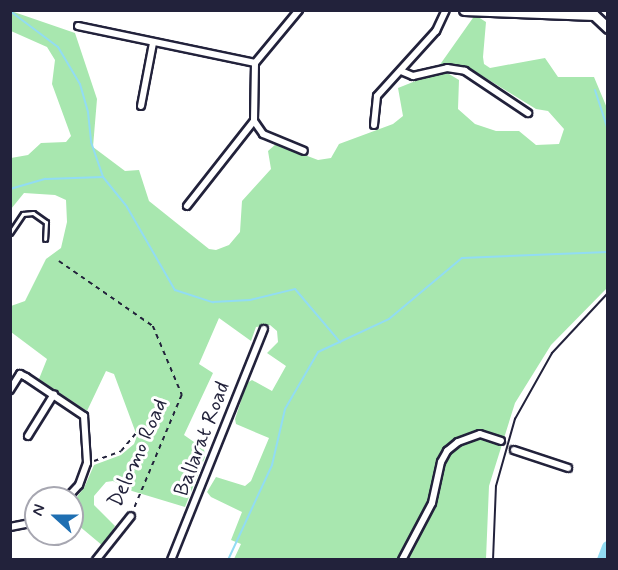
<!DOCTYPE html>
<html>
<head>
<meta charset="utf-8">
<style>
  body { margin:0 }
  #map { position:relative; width:618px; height:570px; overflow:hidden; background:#fff; font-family:Mynerve,sans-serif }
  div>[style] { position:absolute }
  .green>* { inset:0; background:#a8e7af }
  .stream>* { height:2px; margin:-1px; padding:0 1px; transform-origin:1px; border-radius:1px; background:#92dcf3 }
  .river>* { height:12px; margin:-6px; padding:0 6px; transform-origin:6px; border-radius:6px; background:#92dcf3 }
  .street-tunnel>* { height:6px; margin-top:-3px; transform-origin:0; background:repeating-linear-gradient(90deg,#d3d3d8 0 6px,transparent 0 9px) }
  .path>* { height:1.5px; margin-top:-0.75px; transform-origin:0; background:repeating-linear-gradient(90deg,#22223b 0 4.5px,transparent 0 9px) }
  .roads { filter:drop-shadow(2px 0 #22223b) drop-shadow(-2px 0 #22223b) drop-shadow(0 2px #22223b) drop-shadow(0 -2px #22223b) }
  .lane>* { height:3px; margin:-1.5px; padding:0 1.5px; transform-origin:1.5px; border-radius:1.5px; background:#fff }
  .street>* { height:6px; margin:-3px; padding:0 3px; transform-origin:3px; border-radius:3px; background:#fff }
  .secondary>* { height:9px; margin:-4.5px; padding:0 4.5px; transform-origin:4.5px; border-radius:4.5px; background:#fff }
  .rail>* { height:2px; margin:-1px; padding:0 1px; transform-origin:1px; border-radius:1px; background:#22223b }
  span { translate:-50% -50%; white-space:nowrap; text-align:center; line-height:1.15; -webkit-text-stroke:6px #fff; paint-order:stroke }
  .street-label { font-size:21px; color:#22223b }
  .frame { position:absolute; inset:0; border:12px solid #22223b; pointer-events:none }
  .north { position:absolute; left:24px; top:486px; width:60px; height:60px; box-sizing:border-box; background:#fff; border:2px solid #a7a7b1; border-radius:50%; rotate:291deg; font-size:16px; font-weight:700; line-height:24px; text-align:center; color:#22223b }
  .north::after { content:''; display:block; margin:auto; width:21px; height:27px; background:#1f6fb2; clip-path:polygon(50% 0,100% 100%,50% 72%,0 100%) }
</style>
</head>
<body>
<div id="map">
  <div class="green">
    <div style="clip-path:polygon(11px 11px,75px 33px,97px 99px,93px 147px,125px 171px,139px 170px,149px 201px,209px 249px,216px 250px,229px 245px,240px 232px,242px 201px,271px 169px,268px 151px,276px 144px,318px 160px,331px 158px,339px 144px,393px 124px,403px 116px,398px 88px,433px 74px,449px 74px,459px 80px,458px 109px,475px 124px,496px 131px,519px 131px,536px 145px,559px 144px,564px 129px,548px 111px,536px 109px,471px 69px,439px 66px,475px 15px,486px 22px,483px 57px,484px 64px,490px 68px,545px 58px,558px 77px,594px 77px,607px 108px,607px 288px,551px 345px,515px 403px,489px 486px,486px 559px,234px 559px,241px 544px,231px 540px,242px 512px,211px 497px,207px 492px,216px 477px,245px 486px,251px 481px,269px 438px,236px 424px,235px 419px,247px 383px,252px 380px,272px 391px,286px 366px,267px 353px,278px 342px,277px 331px,270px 325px,256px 327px,251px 341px,219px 318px,199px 364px,213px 373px,184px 435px,204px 449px,205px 457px,185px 507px,132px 491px,113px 481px,106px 482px,94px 496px,94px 505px,115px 526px,103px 546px,72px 520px,72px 503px,84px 488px,94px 465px,121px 455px,134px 444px,137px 436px,114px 374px,106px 371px,87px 411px,39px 379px,47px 359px,11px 332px,11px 306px,25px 301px,46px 259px,61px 248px,67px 222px,66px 200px,55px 195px,24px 193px,11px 209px,11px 158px,28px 155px,41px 143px,66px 142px,71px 136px,52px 84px,55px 60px,47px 47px,11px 31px)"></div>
  </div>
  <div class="stream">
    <div style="left:10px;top:11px;width:60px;rotate:36.9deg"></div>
    <div style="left:58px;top:47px;width:43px;rotate:59.3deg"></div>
    <div style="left:80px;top:84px;width:29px;rotate:74deg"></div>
    <div style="left:88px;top:112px;width:30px;rotate:84deg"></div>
    <div style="left:91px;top:142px;width:36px;rotate:71deg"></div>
    <div style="left:595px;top:90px;width:42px;rotate:72deg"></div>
    <div style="left:10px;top:189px;width:37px;rotate:-16deg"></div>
    <div style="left:46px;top:179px;width:57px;rotate:-2deg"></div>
    <div style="left:103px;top:177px;width:38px;rotate:51deg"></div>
    <div style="left:127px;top:207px;width:96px;rotate:60deg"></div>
    <div style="left:175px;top:290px;width:40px;rotate:18deg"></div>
    <div style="left:213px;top:302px;width:37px;rotate:-3deg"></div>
    <div style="left:250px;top:300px;width:46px;rotate:-13.7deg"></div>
    <div style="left:295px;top:289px;width:70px;rotate:49.7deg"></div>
    <div style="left:228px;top:560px;width:105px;rotate:-65.1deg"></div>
    <div style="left:272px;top:465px;width:57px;rotate:-76.9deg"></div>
    <div style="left:285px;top:409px;width:66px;rotate:-59.9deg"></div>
    <div style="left:318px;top:352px;width:78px;rotate:-24.9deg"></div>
    <div style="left:389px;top:319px;width:95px;rotate:-39.9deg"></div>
    <div style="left:462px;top:258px;width:146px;rotate:-2.4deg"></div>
  </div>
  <div class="river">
    <div style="left:603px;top:560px;width:14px;rotate:-69deg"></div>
  </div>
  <div class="street-tunnel">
    <div style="left:501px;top:441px;width:16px;rotate:35deg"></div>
  </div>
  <div class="path">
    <div style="left:59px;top:261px;width:114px;rotate:34.7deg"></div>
    <div style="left:153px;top:326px;width:75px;rotate:67.2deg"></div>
    <div style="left:182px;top:395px;width:124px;rotate:112.8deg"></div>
    <div style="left:94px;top:461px;width:29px;rotate:-20deg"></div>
    <div style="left:121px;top:451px;width:30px;rotate:-50deg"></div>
  </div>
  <div class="roads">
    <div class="lane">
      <div style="left:10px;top:233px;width:23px;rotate:-56deg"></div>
      <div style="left:23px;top:214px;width:10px;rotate:-6deg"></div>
      <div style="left:33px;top:213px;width:16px;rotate:35deg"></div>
      <div style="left:46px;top:222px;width:17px;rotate:93deg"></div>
    </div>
    <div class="street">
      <div style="left:299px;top:10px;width:69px;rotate:129.7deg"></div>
      <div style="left:255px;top:63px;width:58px;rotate:91deg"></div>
      <div style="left:254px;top:121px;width:16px;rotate:55deg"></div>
      <div style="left:263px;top:134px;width:44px;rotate:22.5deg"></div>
      <div style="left:78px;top:26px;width:181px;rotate:11.8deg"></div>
      <div style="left:401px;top:71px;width:13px;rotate:23deg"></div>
      <div style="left:413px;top:76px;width:35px;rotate:-13deg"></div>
      <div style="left:447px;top:68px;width:18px;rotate:9deg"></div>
      <div style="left:465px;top:71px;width:76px;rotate:33.7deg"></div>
      <div style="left:141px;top:106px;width:64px;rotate:-79.2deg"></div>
      <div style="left:374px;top:125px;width:29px;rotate:-84deg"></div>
      <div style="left:377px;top:96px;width:88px;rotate:-47.8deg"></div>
      <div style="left:436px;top:31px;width:23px;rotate:-65deg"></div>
      <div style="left:187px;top:206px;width:108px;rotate:-51.8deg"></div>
      <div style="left:10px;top:390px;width:19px;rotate:-58deg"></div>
      <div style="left:20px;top:374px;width:7px;rotate:27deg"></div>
      <div style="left:26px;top:377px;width:70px;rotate:33.9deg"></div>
      <div style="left:84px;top:416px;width:47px;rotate:86.3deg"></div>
      <div style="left:87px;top:463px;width:23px;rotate:110deg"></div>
      <div style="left:79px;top:485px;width:18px;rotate:133deg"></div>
      <div style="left:28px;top:436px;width:49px;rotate:-58.2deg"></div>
      <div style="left:514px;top:450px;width:57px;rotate:18.4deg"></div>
      <div style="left:10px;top:527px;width:26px;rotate:-11deg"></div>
      <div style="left:96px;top:560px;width:56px;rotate:-51.5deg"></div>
      <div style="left:171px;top:560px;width:249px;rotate:-68.1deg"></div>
      <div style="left:402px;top:560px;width:64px;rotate:-62.2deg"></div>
      <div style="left:432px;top:503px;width:42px;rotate:-77.6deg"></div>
      <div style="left:441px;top:462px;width:13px;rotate:-61deg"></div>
      <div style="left:447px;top:451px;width:14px;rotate:-39deg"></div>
      <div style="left:458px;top:442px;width:23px;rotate:-20deg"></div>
      <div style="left:480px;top:434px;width:22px;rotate:18deg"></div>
    </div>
    <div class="secondary">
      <div style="left:464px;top:10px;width:130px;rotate:2.2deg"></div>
      <div style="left:594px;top:15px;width:19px;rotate:43deg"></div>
    </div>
  </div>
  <div class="rail">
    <div style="left:493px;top:560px;width:74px;rotate:-87.7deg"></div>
    <div style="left:496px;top:486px;width:70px;rotate:-74.2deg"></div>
    <div style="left:515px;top:419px;width:76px;rotate:-60.7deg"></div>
    <div style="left:552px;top:353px;width:82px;rotate:-47deg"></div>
  </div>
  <div class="street-label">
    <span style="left:202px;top:439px;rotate:-69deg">Ballarat Road</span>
    <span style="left:138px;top:453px;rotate:-66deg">Delomo Road</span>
  </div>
  <div class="frame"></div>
  <div class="north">N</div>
</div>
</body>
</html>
